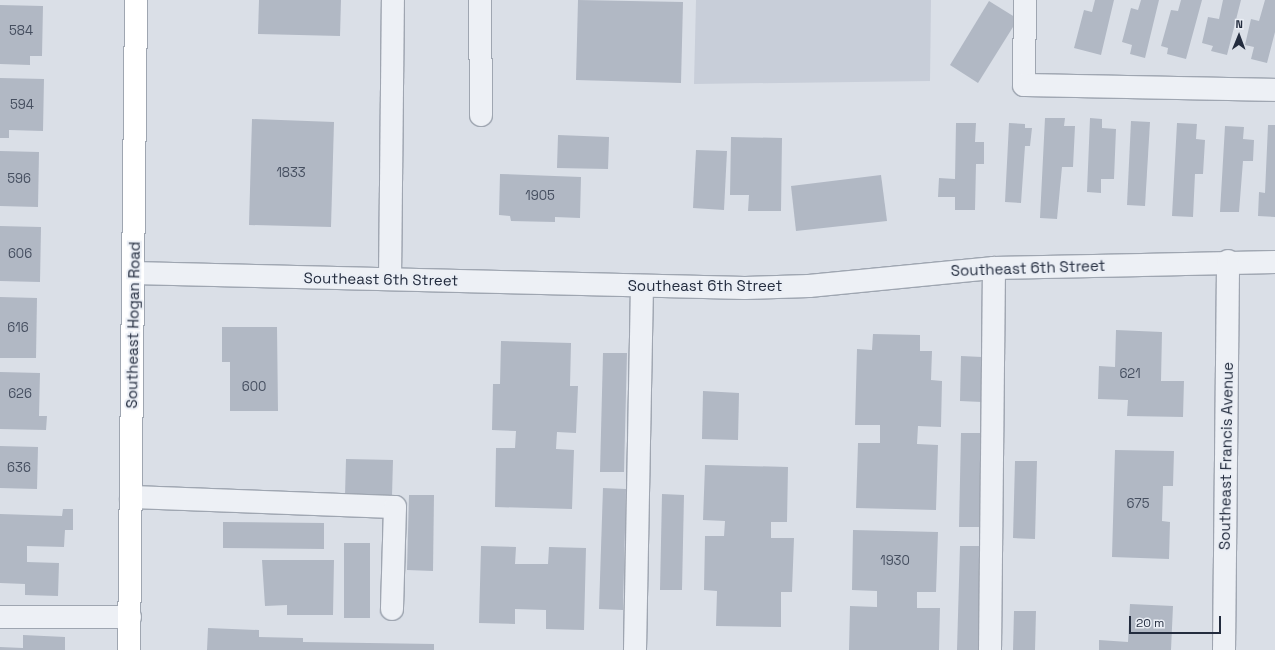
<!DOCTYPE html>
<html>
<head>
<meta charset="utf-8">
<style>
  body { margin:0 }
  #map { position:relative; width:1275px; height:650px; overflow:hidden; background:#dadfe7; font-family:"Space Grotesk",sans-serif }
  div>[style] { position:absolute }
  .built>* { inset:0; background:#c8ced9 }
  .building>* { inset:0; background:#b1b8c4 }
  .roads { filter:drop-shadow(1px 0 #9fa6b1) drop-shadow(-1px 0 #9fa6b1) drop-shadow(0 1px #9fa6b1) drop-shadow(0 -1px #9fa6b1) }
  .minor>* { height:22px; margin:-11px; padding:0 11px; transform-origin:11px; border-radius:11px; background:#edf0f5 }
  .major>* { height:22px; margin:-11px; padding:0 11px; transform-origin:11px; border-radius:11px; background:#fff }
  span { translate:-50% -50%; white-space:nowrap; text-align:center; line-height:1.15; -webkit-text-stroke:4px #eaeef5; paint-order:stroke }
  .number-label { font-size:13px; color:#464f60 }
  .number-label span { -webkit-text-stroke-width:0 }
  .street-label { font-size:15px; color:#232c3e }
  .north { position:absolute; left:1219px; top:16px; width:40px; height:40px; -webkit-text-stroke:3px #eaeef5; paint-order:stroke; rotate:1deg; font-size:11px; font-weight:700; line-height:16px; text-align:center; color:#232c3e }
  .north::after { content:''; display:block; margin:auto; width:14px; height:18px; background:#232c3e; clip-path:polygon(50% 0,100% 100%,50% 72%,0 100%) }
  .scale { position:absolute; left:1129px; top:616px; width:92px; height:18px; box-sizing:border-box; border:2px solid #232c3e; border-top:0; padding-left:5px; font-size:12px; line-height:14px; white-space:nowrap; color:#232c3e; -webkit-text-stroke:3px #eaeef5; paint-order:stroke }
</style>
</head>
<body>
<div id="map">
  <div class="built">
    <div style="clip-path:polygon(696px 0,931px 0,930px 81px,694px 84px)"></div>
  </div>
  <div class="building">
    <div style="clip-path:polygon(259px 0,341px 0,340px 36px,258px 34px)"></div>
    <div style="clip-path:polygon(578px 0,683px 2px,681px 83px,576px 80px)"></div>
    <div style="clip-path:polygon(1095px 0,1114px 0,1101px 55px,1074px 48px,1084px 10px,1092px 12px)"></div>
    <div style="clip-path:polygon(1141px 0,1159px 0,1145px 58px,1130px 54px,1132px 45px,1122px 42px,1131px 8px,1138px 10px)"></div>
    <div style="clip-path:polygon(1181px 0,1202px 0,1186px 59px,1167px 54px,1168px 48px,1161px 46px,1171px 10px,1178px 11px)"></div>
    <div style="clip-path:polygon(1223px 0,1241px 0,1227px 55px,1211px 51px,1213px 46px,1202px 43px,1208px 17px,1219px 19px)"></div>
    <div style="clip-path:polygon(1265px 0,1275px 0,1275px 32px,1267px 63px,1251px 59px,1254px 47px,1245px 45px,1251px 19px,1259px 21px)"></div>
    <div style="clip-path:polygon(989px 1px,1018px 19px,978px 83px,950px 65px)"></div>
    <div style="clip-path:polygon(0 5px,43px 6px,42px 56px,30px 56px,30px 65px,0 64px)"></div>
    <div style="clip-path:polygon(0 78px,44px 79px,43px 131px,9px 130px,9px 138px,0 138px)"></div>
    <div style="clip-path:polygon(1045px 118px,1065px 118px,1064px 126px,1075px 126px,1073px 167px,1062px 167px,1057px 219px,1040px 218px)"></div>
    <div style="clip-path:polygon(1090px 118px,1102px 119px,1102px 128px,1116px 129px,1114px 179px,1101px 179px,1101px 193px,1087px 192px)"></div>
    <div style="clip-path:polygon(252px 119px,334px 122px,331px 227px,249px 225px)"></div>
    <div style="clip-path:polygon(1131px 121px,1150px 122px,1145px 206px,1127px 205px)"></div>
    <div style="clip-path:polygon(956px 123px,976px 123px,975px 142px,984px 142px,984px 164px,976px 164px,975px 210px,955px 210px,955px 197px,938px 197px,939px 178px,955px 179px)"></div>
    <div style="clip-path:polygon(1009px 123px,1025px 124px,1025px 128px,1032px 128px,1030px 146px,1025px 146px,1021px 203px,1005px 202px)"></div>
    <div style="clip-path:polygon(1177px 123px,1197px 124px,1196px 139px,1205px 140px,1203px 174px,1195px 174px,1193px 217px,1172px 216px)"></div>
    <div style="clip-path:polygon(1268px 125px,1275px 125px,1275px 217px,1258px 216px,1259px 192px,1265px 193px)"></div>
    <div style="clip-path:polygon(1225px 126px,1244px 127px,1243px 139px,1254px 140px,1253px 161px,1243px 161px,1239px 212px,1220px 212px)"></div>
    <div style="clip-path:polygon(558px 135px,609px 137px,608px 169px,557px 168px)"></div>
    <div style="clip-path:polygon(731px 137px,782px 138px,781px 211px,748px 211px,749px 195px,730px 195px)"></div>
    <div style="clip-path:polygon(696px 150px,727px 151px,724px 210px,693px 208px)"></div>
    <div style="clip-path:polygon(0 151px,39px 152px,38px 207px,0 206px)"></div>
    <div style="clip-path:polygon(500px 174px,581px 177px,580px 218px,555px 217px,555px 222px,511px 221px,510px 216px,499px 215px)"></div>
    <div style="clip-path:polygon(881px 175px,887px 221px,796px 231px,791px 186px)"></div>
    <div style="clip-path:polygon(0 226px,41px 227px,40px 282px,0 281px)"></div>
    <div style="clip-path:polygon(0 297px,37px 298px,36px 358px,0 358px)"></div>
    <div style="clip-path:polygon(222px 327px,277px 327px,278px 411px,230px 411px,230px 362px,222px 362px)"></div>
    <div style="clip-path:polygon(1116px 330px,1162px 332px,1161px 381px,1184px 381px,1183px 417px,1127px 416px,1128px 400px,1098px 399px,1099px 366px,1115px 367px)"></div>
    <div style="clip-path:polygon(873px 334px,920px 335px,920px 351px,932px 351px,931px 380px,942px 381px,941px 427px,918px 426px,917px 444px,938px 445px,936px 510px,856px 508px,858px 443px,880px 443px,880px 425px,855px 425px,857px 349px,872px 350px)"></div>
    <div style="clip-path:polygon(501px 341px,571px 343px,570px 386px,578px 386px,576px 433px,557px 432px,556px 449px,574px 450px,572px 509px,495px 507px,496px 448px,515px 448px,516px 431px,492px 430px,493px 384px,500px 384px)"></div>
    <div style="clip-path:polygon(603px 353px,627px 353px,624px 472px,600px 472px)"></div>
    <div style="clip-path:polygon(961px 356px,982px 357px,982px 402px,960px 401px)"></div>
    <div style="clip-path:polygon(0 372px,40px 373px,39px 416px,47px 416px,46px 430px,0 429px)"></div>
    <div style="clip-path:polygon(703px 391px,739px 393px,738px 440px,702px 439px)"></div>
    <div style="clip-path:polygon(961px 433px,983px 433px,981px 527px,959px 527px)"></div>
    <div style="clip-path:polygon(0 446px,38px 447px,37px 489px,0 488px)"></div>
    <div style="clip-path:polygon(1115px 450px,1174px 451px,1173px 486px,1163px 486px,1162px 521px,1170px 522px,1169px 559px,1112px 557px)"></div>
    <div style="clip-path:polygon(346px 459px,393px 460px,392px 496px,345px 496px)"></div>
    <div style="clip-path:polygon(1015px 461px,1037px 461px,1035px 539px,1013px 538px)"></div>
    <div style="clip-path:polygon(705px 465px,788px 467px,787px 522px,771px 522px,771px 538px,794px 538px,792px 592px,781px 592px,781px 627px,716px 626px,717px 591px,704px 590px,705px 536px,724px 536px,725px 521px,703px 520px)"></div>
    <div style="clip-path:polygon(603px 488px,626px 489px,623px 610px,599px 609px)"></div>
    <div style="clip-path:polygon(662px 494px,684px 495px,682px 590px,660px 590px)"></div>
    <div style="clip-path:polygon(409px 495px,434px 495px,433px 571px,407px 570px)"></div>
    <div style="clip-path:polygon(63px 509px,73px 509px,73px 530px,65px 530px,64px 547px,27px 546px,27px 562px,59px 563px,58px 596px,25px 595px,25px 584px,0 583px,0 514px,62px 516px)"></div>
    <div style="clip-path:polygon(223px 522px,324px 523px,324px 549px,223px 548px)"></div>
    <div style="clip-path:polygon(853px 530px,938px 532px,936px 592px,917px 592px,917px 608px,940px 608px,939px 650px,849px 650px,850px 606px,877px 607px,877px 591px,852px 590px)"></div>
    <div style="clip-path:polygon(344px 543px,370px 543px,370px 618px,344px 618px)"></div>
    <div style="clip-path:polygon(481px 546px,516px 547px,515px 564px,548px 564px,549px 547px,586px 548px,584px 630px,546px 629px,546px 610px,515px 609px,515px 624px,479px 623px)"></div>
    <div style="clip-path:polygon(960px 546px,983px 546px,981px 650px,957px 650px)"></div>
    <div style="clip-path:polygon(262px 560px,334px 560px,333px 615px,287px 615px,287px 605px,265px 606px)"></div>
    <div style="clip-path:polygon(1130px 604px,1173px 606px,1171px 650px,1099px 650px,1099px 640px,1128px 642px)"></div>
    <div style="clip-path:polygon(1014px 611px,1036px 611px,1035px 650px,1013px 650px)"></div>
    <div style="clip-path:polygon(208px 628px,259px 630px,259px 637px,303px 638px,303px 642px,434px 644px,434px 650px,207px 650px)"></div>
    <div style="clip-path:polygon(23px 635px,65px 637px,65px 650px,0 650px,0 647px,23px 648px)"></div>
  </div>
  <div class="roads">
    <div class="minor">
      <div style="left:480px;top:0;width:115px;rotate:89.5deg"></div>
      <div style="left:1025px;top:0;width:85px;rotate:90.7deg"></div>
      <div style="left:1024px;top:85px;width:251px;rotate:1.1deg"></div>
      <div style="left:133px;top:273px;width:612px;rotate:1.4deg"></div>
      <div style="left:745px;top:288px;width:64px;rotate:-1.8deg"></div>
      <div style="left:809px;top:286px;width:186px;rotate:-5.6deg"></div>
      <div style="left:994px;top:268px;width:281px;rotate:-1.2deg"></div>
      <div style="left:390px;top:279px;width:279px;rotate:-89.4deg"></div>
      <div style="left:131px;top:497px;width:264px;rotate:2.2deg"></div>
      <div style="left:395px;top:507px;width:102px;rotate:91.7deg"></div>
      <div style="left:0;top:617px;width:130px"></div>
      <div style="left:635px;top:650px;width:364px;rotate:-88.9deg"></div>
      <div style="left:990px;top:650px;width:382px;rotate:-89.4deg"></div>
      <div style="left:1224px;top:650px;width:389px;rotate:-89.4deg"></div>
    </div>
    <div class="major">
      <div style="left:129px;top:650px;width:650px;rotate:-89.38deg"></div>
    </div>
  </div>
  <div class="number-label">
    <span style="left:21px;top:31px">584</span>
    <span style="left:22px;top:105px">594</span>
    <span style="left:291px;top:173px">1833</span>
    <span style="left:19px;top:179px">596</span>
    <span style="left:540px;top:196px">1905</span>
    <span style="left:20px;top:254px">606</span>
    <span style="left:18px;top:328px">616</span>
    <span style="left:1130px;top:374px">621</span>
    <span style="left:254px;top:387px">600</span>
    <span style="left:20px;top:394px">626</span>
    <span style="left:19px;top:468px">636</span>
    <span style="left:1138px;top:504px">675</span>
    <span style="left:895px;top:561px">1930</span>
  </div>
  <div class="street-label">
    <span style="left:1028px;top:268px;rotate:-2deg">Southeast 6th Street</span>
    <span style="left:381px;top:279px;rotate:1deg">Southeast 6th Street</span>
    <span style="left:705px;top:286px">Southeast 6th Street</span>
    <span style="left:133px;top:325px;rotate:-89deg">Southeast Hogan Road</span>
    <span style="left:1226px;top:456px;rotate:-89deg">Southeast Francis Avenue</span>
  </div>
  <div class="north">N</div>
  <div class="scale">20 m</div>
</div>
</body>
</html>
